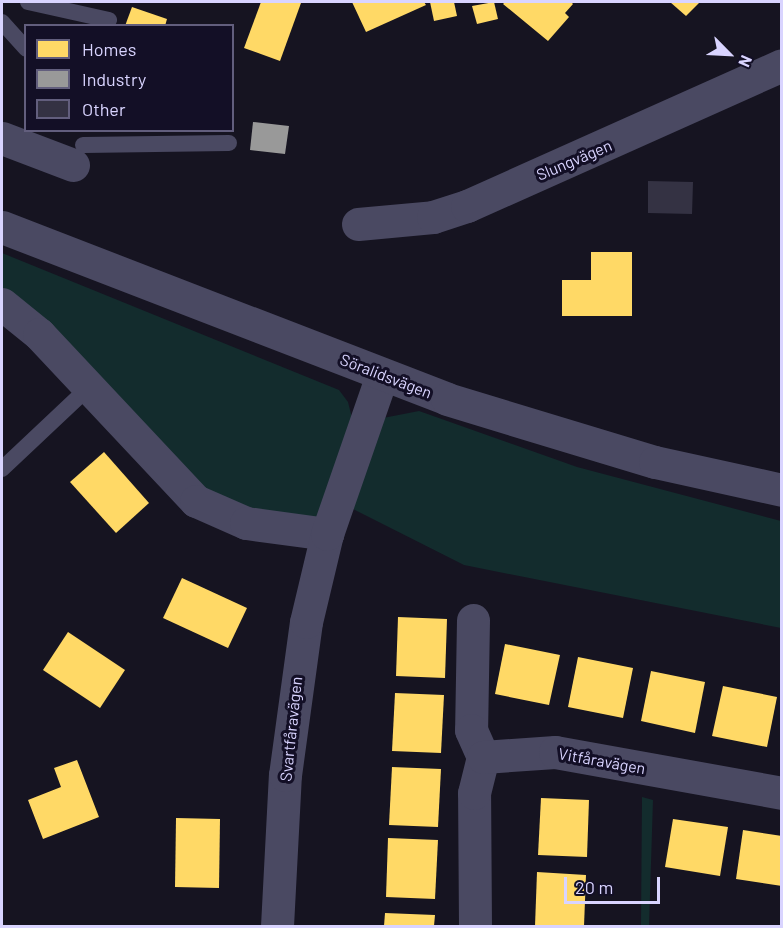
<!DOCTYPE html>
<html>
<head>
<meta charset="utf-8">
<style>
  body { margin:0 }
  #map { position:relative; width:783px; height:928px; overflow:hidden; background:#161421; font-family:Barlow,sans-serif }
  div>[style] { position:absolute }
  .green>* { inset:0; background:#132c2d }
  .homes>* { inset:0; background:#ffd966 }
  .industry>* { inset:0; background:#999 }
  .building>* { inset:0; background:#343243 }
  .service>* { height:16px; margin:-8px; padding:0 8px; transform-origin:8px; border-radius:8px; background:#4a4962 }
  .minor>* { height:33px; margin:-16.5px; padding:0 16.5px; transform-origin:16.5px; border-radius:16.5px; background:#4a4962 }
  .tertiary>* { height:33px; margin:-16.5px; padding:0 16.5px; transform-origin:16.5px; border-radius:16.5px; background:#4a4962 }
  span { translate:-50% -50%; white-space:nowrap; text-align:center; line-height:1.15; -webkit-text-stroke:6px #130f26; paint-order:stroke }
  .street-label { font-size:16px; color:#d9d4ff }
  .frame { position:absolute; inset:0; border:3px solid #d9d4ff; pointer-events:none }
  .legend { position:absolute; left:24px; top:24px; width:210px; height:108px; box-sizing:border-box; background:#130f26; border:2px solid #625e7d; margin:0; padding:8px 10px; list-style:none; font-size:18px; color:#d9d4ff }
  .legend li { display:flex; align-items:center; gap:12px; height:30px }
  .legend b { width:30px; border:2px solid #625e7d }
  .north { position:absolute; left:699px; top:24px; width:60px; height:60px; -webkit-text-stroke:4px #130f26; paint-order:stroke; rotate:114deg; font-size:16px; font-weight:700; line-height:24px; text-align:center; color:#d9d4ff }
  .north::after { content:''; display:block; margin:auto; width:21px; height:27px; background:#d9d4ff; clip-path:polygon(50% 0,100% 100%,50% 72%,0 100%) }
  .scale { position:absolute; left:564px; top:877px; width:96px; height:27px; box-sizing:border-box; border:3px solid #d9d4ff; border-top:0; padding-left:8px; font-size:18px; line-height:21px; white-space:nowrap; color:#d9d4ff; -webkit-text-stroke:4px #130f26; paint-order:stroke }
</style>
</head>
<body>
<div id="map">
  <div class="green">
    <div style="clip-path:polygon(2px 253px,339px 390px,348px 402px,353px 422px,317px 523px,224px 504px,175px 465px,2px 288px)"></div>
    <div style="clip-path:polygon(419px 411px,577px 467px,781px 521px,781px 628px,464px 565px,353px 509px,378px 419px)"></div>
    <div style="clip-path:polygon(642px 797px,653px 800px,649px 926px,641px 926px)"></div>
  </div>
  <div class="homes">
    <div style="clip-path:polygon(261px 2px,301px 3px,280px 61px,244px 48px)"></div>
    <div style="clip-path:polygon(352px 2px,424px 2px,426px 5px,366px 32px)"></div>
    <div style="clip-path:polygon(430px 2px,454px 2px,457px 16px,434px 21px)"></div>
    <div style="clip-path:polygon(494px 2px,498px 19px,477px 24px,472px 6px)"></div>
    <div style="clip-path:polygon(505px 2px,571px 2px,573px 4px,565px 13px,569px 17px,548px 41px,503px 4px)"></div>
    <div style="clip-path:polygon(670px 2px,700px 2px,686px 16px)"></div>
    <div style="clip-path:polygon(132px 7px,167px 19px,165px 26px,125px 26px)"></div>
    <div style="clip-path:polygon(591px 252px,632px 252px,632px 316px,562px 316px,562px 280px,591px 280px)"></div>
    <div style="clip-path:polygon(104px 452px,149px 503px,116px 533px,70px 482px)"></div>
    <div style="clip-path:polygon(182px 578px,247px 608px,228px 648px,163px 618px)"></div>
    <div style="clip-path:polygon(398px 617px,447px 619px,445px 678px,396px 676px)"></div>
    <div style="clip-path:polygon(68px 632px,125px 670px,100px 708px,43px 670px)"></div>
    <div style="clip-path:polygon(505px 644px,560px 655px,549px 705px,495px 694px)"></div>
    <div style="clip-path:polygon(578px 657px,633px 668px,623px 718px,568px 707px)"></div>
    <div style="clip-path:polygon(651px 671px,705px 682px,695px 733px,641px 721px)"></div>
    <div style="clip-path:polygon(723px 686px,777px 697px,767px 747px,712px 736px)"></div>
    <div style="clip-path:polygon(395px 693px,444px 695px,441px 753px,392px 751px)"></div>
    <div style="clip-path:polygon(77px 760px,99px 817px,43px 839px,28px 800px,61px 787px,54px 768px)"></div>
    <div style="clip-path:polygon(392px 767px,441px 769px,438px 827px,389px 825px)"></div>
    <div style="clip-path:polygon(541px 798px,589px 800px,587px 857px,538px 855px)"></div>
    <div style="clip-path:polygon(176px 818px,220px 819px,219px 888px,175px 887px)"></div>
    <div style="clip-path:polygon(673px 819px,728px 827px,720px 876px,665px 867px)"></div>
    <div style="clip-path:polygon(743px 830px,782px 836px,782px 886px,736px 879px)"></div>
    <div style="clip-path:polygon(388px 838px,438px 840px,435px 899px,386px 897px)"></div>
    <div style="clip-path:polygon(537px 872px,586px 875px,584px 926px,535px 926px)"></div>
    <div style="clip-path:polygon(385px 913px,435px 915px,434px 926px,384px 926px)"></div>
  </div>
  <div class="industry">
    <div style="clip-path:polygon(253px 122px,289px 126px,285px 154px,250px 150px)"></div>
  </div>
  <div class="building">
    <div style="clip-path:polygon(648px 181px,693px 182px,692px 214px,648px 213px)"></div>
  </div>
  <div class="service">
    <div style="left:28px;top:2px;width:83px;rotate:12.5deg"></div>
    <div style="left:2px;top:22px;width:36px;rotate:48deg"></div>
    <div style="left:83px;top:145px;width:146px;rotate:-0.8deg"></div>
    <div style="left:2px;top:469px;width:120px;rotate:-43.3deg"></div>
  </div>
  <div class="minor">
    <div style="left:2px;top:138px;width:76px;rotate:20.8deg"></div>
    <div style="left:358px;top:224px;width:75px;rotate:-5.3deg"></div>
    <div style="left:433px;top:217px;width:36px;rotate:-18deg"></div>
    <div style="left:467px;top:206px;width:345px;rotate:-24.1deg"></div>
    <div style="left:2px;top:304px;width:48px;rotate:39deg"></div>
    <div style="left:39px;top:334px;width:229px;rotate:46.8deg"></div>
    <div style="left:196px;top:501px;width:55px;rotate:23.7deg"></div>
    <div style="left:246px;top:523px;width:82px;rotate:7.7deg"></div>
    <div style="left:473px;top:620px;width:110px;rotate:91deg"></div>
    <div style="left:471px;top:730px;width:30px;rotate:66deg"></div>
    <div style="left:277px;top:926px;width:151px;rotate:-87deg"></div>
    <div style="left:285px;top:775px;width:154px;rotate:-82.2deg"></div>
    <div style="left:306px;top:622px;width:90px;rotate:-76.6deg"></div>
    <div style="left:327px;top:534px;width:168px;rotate:-70.9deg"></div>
    <div style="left:475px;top:926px;width:133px;rotate:-90.4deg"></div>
    <div style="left:474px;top:793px;width:37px;rotate:-76deg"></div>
    <div style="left:483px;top:757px;width:72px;rotate:-4deg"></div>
    <div style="left:555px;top:752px;width:231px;rotate:10.2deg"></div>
  </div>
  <div class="tertiary">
    <div style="left:2px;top:227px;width:477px;rotate:21.1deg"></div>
    <div style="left:447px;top:399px;width:217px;rotate:16.9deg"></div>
    <div style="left:655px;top:462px;width:130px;rotate:12.4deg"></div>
  </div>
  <div class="street-label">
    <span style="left:574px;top:160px;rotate:-23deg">Slungvägen</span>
    <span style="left:386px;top:376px;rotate:21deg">Söralidsvägen</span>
    <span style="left:291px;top:729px;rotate:-84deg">Svartfåravägen</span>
    <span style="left:602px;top:761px;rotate:10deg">Vitfåravägen</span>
  </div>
  <div class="frame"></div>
  <ul class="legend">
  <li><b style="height:16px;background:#ffd966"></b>Homes</li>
  <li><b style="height:16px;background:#999"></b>Industry</li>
  <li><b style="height:16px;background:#343243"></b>Other</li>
  </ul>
  <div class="north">N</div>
  <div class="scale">20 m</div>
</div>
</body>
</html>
